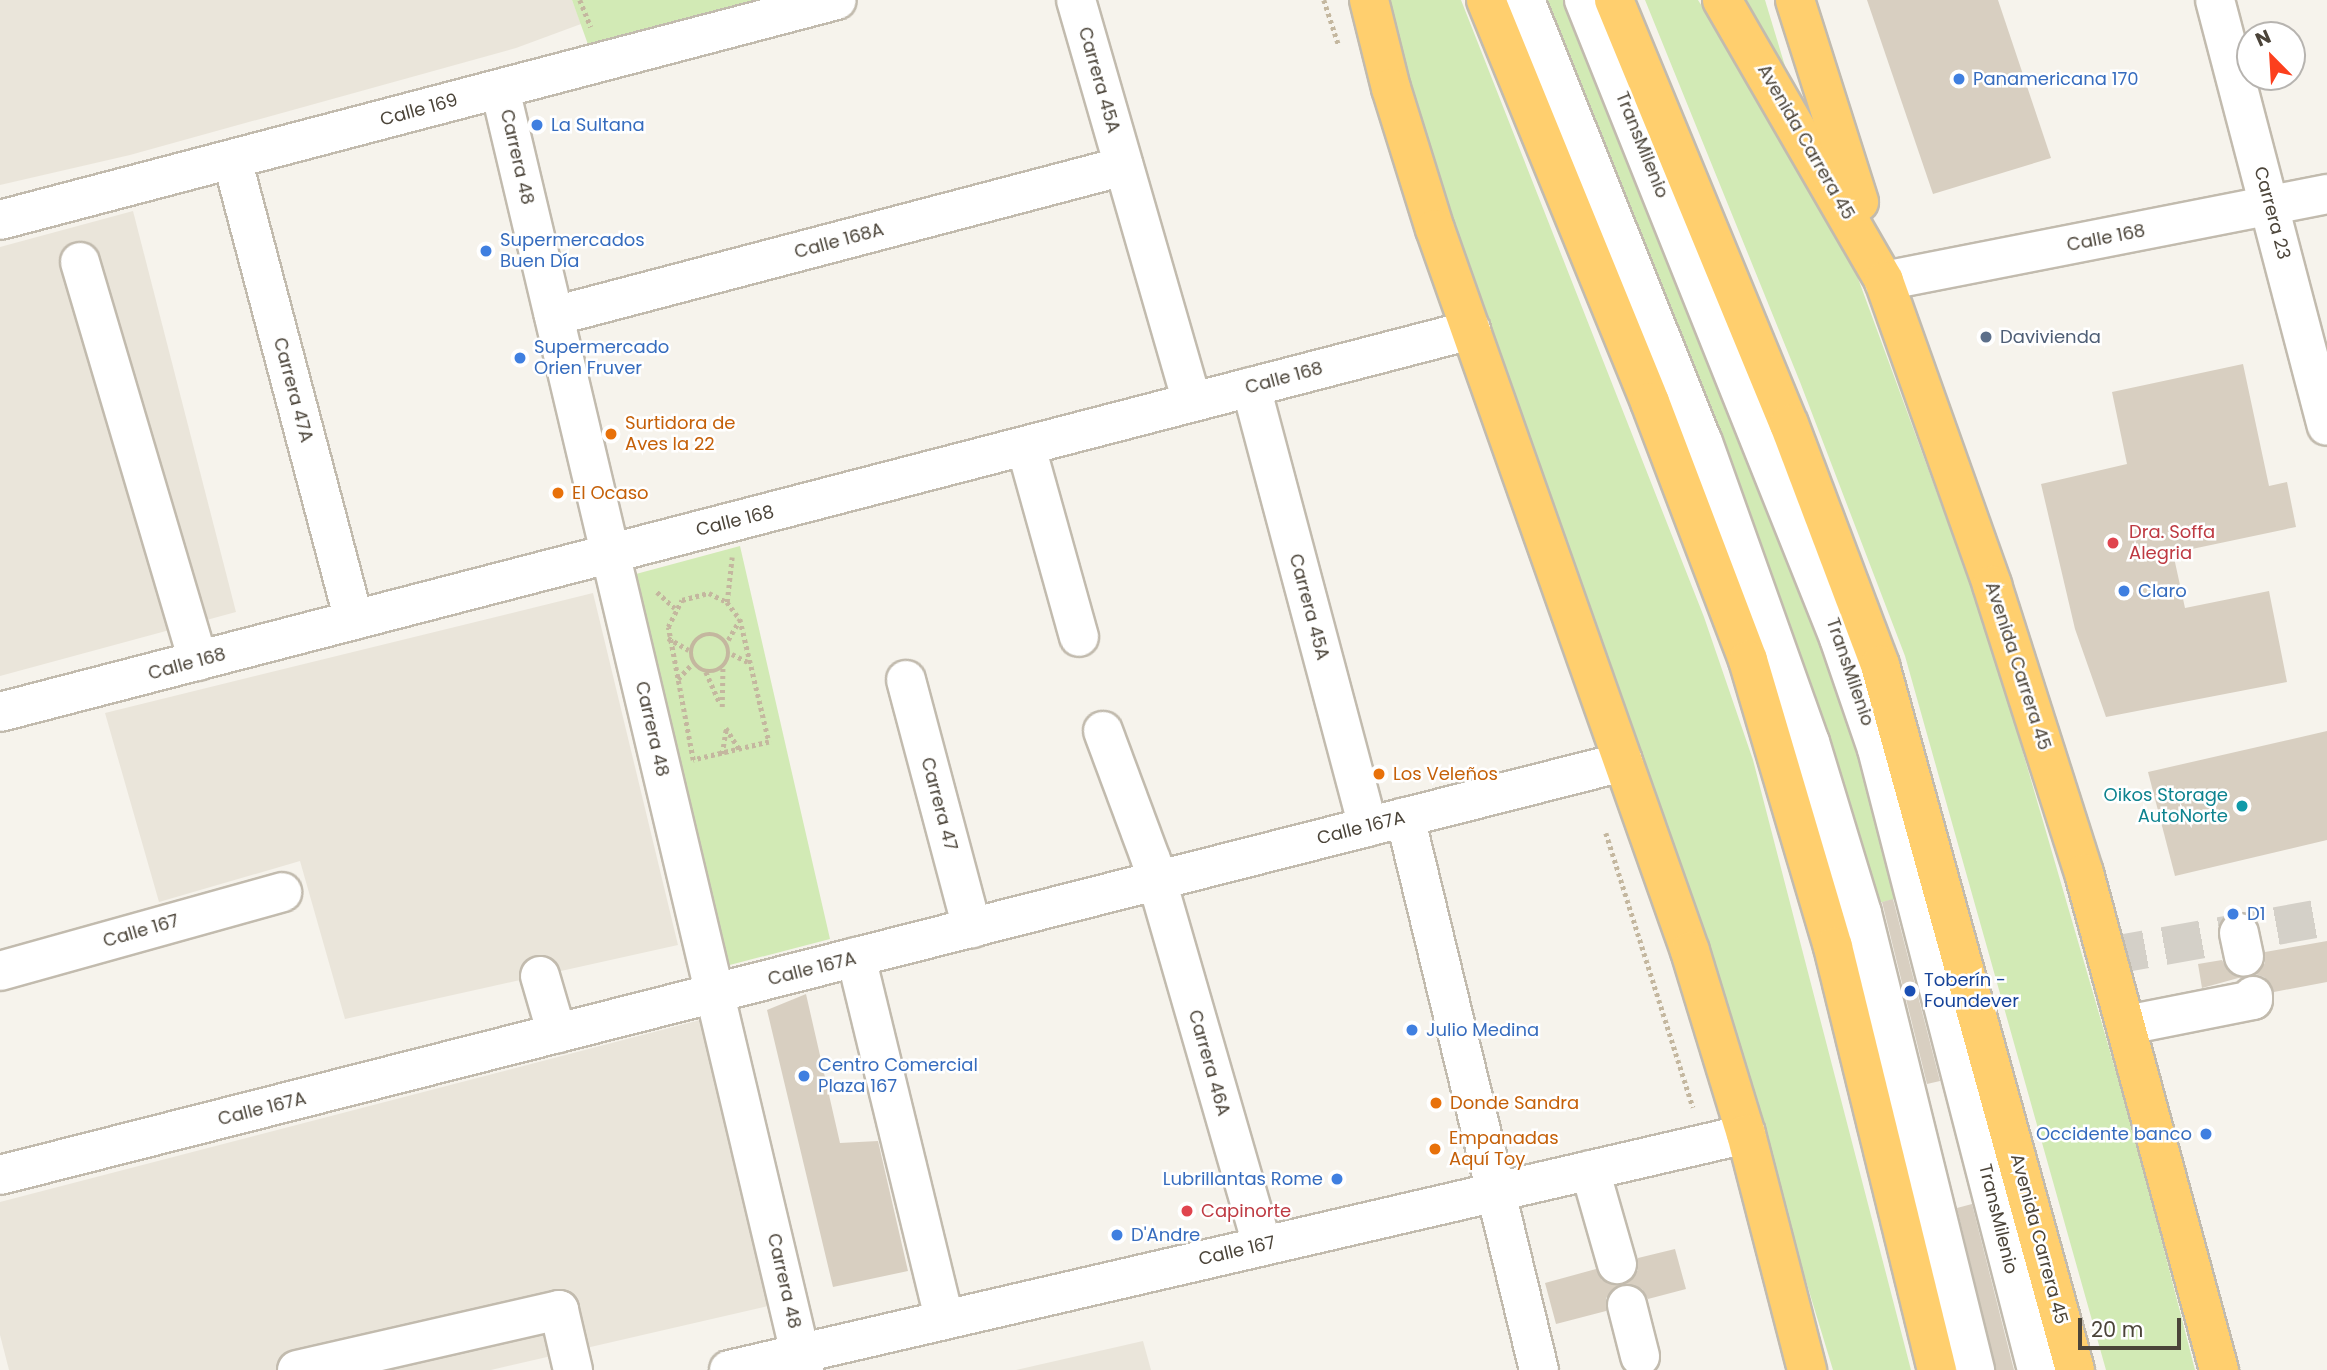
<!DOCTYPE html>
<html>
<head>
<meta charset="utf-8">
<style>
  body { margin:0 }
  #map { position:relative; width:2327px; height:1370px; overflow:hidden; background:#f6f3ec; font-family:Poppins,sans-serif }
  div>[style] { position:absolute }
  .residential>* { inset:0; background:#eae5da }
  .green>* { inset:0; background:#d2eab5 }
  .building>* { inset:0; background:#d8cfc1 }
  .minor-tunnel>* { height:38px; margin-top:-19px; transform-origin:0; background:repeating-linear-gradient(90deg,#d4d0c8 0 38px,transparent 0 57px) }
  .path>* { height:4.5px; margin-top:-2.25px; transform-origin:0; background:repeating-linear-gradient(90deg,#c4b79f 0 3.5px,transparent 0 7px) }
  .path>.ring { margin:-2.25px; padding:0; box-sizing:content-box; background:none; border:4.5px solid #c4b79f; border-radius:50% }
  .roads { filter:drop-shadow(2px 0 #c2bbae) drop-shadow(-2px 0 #c2bbae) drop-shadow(0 2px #c2bbae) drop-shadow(0 -2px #c2bbae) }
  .minor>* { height:38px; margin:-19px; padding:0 19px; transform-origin:19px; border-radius:19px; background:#fff }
  .highway>* { height:38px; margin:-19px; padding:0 19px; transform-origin:19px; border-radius:19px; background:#ffcf6e }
  .dots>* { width:19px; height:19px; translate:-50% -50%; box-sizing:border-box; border:4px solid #fff; border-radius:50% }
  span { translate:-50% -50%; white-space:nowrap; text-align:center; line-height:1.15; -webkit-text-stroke:5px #fff; paint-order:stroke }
  .shop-label { font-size:18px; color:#366cbe }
  .left { translate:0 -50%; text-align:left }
  .right { translate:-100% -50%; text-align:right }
  .street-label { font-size:18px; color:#4b4439 }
  .service-label { font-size:18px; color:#4e5e75 }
  .food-label { font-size:18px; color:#c56008 }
  .health-label { font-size:18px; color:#be3a42 }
  .culture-label { font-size:18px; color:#0d838f }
  .transit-label { font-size:18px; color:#164399 }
  .north { position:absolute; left:2236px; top:21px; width:70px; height:70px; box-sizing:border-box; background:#fff; border:2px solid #b7b4b0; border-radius:50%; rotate:336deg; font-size:19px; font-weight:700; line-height:28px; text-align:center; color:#4b4439 }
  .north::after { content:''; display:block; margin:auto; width:24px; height:32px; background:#fc3f1d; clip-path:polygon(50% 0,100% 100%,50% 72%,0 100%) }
  .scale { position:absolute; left:2078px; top:1318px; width:103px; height:32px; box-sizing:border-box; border:4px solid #4b4439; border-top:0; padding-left:9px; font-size:21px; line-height:24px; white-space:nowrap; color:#4b4439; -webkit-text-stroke:5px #fff; paint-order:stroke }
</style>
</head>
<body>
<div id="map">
  <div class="residential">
    <div style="clip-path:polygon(0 0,572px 0,581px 24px,516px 48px,130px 155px,0 185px)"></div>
    <div style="clip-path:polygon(133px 211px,236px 612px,0 676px,0 247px)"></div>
    <div style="clip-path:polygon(593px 593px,678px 945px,345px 1019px,300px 861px,159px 902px,105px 713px)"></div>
    <div style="clip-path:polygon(700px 1020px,768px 1306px,491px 1370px,9px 1370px,0 1335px,0 1202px)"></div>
    <div style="clip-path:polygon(1143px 1341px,1151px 1370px,1016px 1370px)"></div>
  </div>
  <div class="green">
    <div style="clip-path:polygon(572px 0,758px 0,590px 50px)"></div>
    <div style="clip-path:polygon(1385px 0,1461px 0,1704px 617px,1753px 760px,1911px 1370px,1833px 1370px,1704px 945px,1410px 109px)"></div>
    <div style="clip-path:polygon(1539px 0,1572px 0,1771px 509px,1862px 756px,1900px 898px,1874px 904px)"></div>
    <div style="clip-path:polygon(1645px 0,1698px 0,1810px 179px,1852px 262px,1987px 629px,2137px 1144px,2195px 1370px,2106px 1370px,1905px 656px,1800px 382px)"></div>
    <div style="clip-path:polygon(1742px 0,1765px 0,1788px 76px)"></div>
    <div style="clip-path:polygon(740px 546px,830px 939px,722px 967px,636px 574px)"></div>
  </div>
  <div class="building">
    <div style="clip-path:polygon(1867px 0,1998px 0,2051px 158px,1933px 194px)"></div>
    <div style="clip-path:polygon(2243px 364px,2269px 486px,2287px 482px,2296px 527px,2173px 553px,2185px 608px,2269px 591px,2287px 682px,2106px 717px,2075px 629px,2041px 484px,2127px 464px,2112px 392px)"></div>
    <div style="clip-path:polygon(2327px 731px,2327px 840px,2175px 876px,2148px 772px)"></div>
    <div style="clip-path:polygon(1893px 899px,1940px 1081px,1927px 1084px,1882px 902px)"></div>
    <div style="clip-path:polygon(2327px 941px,2327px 982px,2274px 992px,2264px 977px,2255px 974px,2265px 963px,2265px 952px)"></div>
    <div style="clip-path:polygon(2222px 960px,2228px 971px,2242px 977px,2202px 988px,2198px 964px)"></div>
    <div style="clip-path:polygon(806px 994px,840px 1143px,878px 1141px,908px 1271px,833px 1287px,767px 1010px)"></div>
    <div style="clip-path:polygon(1972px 1204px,2014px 1370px,1996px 1370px,1957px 1208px)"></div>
    <div style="clip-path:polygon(1675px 1249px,1686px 1289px,1648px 1299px,1642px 1289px,1625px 1284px,1638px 1270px,1638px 1258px)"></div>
    <div style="clip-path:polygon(1596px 1269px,1602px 1280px,1619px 1285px,1606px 1298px,1606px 1311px,1556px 1324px,1545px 1283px)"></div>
  </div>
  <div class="minor-tunnel">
    <div style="left:2108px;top:956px;width:222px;rotate:-10.1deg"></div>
  </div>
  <div class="path">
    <div style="left:580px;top:0;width:29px;rotate:68deg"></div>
    <div style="left:1324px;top:0;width:48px;rotate:71.9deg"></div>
    <div style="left:657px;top:592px;width:24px;rotate:42deg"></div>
    <div style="left:709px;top:593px;width:20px;rotate:27deg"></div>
    <div style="left:727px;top:602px;width:21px;rotate:53deg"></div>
    <div style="left:740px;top:619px;width:126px;rotate:76.7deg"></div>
    <div style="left:769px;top:742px;width:78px;rotate:166.7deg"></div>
    <div style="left:693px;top:760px;width:135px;rotate:-100.6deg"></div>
    <div style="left:668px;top:627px;width:30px;rotate:-63deg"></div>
    <div style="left:682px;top:600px;width:28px;rotate:-15deg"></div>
    <div style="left:727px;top:602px;width:45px;rotate:-83.7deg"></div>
    <div class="ring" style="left:691px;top:634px;width:33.5px;height:33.5px"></div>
    <div style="left:668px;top:638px;width:24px;rotate:30deg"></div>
    <div style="left:728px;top:640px;width:24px;rotate:-60deg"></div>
    <div style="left:732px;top:654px;width:20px;rotate:27deg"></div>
    <div style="left:706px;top:672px;width:34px;rotate:66deg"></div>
    <div style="left:678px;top:679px;width:21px;rotate:-47deg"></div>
    <div style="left:722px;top:707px;width:39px;rotate:-89deg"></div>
    <div style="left:722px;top:754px;width:26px;rotate:-81deg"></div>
    <div style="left:726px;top:728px;width:26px;rotate:58deg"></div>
    <div style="left:1606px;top:833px;width:288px;rotate:72.4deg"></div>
  </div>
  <div class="roads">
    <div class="minor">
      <div style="left:1076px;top:0;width:418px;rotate:73.9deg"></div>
      <div style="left:1525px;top:0;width:476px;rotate:68.1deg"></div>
      <div style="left:1703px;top:442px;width:319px;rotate:70.4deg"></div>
      <div style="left:1810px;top:742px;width:179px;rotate:73.1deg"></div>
      <div style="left:1862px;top:913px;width:471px;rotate:76.1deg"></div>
      <div style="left:1584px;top:0;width:687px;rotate:68.21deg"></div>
      <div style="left:1839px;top:638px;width:117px;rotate:71.1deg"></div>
      <div style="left:1877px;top:749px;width:641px;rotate:75.55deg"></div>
      <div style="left:2215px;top:0;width:440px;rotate:75.3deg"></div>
      <div style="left:500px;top:89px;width:1317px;rotate:76.65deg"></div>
      <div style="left:232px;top:159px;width:477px;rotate:75.2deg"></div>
      <div style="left:0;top:220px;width:865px;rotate:-14.73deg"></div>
      <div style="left:80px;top:262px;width:416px;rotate:73.5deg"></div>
      <div style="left:1884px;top:281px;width:451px;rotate:-11.1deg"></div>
      <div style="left:554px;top:316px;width:589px;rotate:-14.74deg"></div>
      <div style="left:1251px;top:387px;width:455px;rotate:75.1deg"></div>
      <div style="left:1026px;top:447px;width:197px;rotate:74.4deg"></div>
      <div style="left:906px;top:680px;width:257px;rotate:75.1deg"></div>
      <div style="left:0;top:712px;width:1520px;rotate:-14.56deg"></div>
      <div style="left:1103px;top:731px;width:138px;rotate:69.6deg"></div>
      <div style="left:1151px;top:860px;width:401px;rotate:73.9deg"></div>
      <div style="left:1405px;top:817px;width:569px;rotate:76.38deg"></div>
      <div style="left:2239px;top:933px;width:24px;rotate:78deg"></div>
      <div style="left:856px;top:957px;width:373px;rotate:76.3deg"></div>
      <div style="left:0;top:971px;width:293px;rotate:-15.6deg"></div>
      <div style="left:540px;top:976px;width:60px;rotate:73.7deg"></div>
      <div style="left:2127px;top:1025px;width:128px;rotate:-11.2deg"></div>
      <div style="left:2253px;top:1000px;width:4px;rotate:-90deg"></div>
      <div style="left:1590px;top:1170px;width:98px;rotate:74deg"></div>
      <div style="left:0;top:1175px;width:1675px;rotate:-14.28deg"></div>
      <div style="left:1627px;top:1305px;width:53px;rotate:75.7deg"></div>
      <div style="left:297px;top:1370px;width:269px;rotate:-12.9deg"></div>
      <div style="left:559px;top:1310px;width:62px;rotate:76.9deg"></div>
      <div style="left:729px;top:1370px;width:1044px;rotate:-13.06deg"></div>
    </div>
    <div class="highway">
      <div style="left:1369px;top:0;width:91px;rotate:76deg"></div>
      <div style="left:1391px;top:88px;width:148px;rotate:72.7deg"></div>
      <div style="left:1435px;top:229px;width:766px;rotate:70.55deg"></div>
      <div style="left:1690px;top:951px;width:191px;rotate:73deg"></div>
      <div style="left:1746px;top:1134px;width:244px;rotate:75.5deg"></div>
      <div style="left:1486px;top:0;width:434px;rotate:67.8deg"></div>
      <div style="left:1650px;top:402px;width:276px;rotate:69.2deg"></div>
      <div style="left:1748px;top:660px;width:299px;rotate:73.5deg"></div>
      <div style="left:1833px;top:947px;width:436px;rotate:76.2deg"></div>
      <div style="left:1614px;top:0;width:459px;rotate:67.6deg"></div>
      <div style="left:1789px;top:424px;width:258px;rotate:69.3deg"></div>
      <div style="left:1880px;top:665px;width:731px;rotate:74.54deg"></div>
      <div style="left:1722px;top:0;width:324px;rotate:60deg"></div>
      <div style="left:1884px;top:281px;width:323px;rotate:70.4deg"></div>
      <div style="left:1992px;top:585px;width:302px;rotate:72.3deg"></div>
      <div style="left:2084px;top:873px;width:515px;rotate:74.8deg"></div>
      <div style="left:1795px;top:0;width:212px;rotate:72.4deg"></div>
    </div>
  </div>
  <div class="dots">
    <div style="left:1959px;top:79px;background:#3f7fe0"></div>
    <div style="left:537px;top:125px;background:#3f7fe0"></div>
    <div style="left:486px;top:251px;background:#3f7fe0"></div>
    <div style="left:1986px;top:337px;background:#5c6f8a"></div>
    <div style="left:520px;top:358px;background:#3f7fe0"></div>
    <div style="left:611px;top:434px;background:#e8710a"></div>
    <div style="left:558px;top:493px;background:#e8710a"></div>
    <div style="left:2113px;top:543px;background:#e0444e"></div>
    <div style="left:2124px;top:591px;background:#3f7fe0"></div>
    <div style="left:1379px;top:774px;background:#e8710a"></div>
    <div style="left:2242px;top:806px;background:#0f9aa8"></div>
    <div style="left:2233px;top:914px;background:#3f7fe0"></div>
    <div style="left:1910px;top:991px;background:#1a4fb4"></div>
    <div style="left:1412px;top:1030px;background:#3f7fe0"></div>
    <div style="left:804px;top:1076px;background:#3f7fe0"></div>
    <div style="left:1436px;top:1103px;background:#e8710a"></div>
    <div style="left:2206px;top:1134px;background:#3f7fe0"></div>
    <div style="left:1435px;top:1149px;background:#e8710a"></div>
    <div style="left:1337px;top:1179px;background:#3f7fe0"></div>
    <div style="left:1187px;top:1211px;background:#e0444e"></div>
    <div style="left:1117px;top:1235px;background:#3f7fe0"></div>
  </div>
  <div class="shop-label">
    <span class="left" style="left:1973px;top:79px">Panamericana 170</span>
    <span class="left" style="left:551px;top:125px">La Sultana</span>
    <span class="left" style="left:500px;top:251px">Supermercados<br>Buen Día</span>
    <span class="left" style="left:534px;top:358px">Supermercado<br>Orien Fruver</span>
    <span class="left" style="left:2138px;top:591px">Claro</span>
    <span class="left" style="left:2247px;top:914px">D1</span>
    <span class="left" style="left:1426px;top:1030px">Julio Medina</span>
    <span class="left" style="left:818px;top:1076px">Centro Comercial<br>Plaza 167</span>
    <span class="right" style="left:2192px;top:1134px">Occidente banco</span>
    <span class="right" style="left:1323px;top:1179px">Lubrillantas Rome</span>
    <span class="left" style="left:1131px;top:1235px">D'Andre</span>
  </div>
  <div class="street-label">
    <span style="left:1099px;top:80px;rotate:74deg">Carrera 45A</span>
    <span style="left:419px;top:110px;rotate:-15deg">Calle 169</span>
    <span style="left:1806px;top:142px;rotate:60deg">Avenida Carrera 45</span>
    <span style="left:1642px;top:145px;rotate:68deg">TransMilenio</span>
    <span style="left:517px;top:157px;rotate:77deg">Carrera 48</span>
    <span style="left:2272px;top:213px;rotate:75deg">Carrera 23</span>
    <span style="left:2106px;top:238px;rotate:-11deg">Calle 168</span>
    <span style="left:839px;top:241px;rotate:-15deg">Calle 168A</span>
    <span style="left:1284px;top:378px;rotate:-15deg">Calle 168</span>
    <span style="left:293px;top:390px;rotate:75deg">Carrera 47A</span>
    <span style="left:735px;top:521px;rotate:-14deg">Calle 168</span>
    <span style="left:1309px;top:607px;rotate:75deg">Carrera 45A</span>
    <span style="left:187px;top:664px;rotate:-15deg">Calle 168</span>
    <span style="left:2018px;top:666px;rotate:72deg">Avenida Carrera 45</span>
    <span style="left:1850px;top:672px;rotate:71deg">TransMilenio</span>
    <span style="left:652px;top:729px;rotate:77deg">Carrera 48</span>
    <span style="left:939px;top:804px;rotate:75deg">Carrera 47</span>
    <span style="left:1361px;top:828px;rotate:-14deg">Calle 167A</span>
    <span style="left:141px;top:931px;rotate:-16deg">Calle 167</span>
    <span style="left:812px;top:969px;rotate:-14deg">Calle 167A</span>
    <span style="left:1209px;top:1063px;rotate:74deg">Carrera 46A</span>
    <span style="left:262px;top:1109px;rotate:-14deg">Calle 167A</span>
    <span style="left:1998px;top:1219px;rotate:76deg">TransMilenio</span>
    <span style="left:2039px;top:1239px;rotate:75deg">Avenida Carrera 45</span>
    <span style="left:1237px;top:1251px;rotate:-13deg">Calle 167</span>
    <span style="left:784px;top:1281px;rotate:77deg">Carrera 48</span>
  </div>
  <div class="service-label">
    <span class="left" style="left:2000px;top:337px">Davivienda</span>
  </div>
  <div class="food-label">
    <span class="left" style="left:625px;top:434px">Surtidora de<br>Aves la 22</span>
    <span class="left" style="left:572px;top:493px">El Ocaso</span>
    <span class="left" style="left:1393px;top:774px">Los Veleños</span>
    <span class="left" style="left:1450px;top:1103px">Donde Sandra</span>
    <span class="left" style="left:1449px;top:1149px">Empanadas<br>Aquí Toy</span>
  </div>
  <div class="health-label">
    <span class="left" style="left:2129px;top:543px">Dra. Soffa<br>Alegria</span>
    <span class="left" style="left:1201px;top:1211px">Capinorte</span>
  </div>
  <div class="culture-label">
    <span class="right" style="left:2228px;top:806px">Oikos Storage<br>AutoNorte</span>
  </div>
  <div class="transit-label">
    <span class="left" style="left:1924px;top:991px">Toberín -<br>Foundever</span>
  </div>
  <div class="north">N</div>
  <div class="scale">20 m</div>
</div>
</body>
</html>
